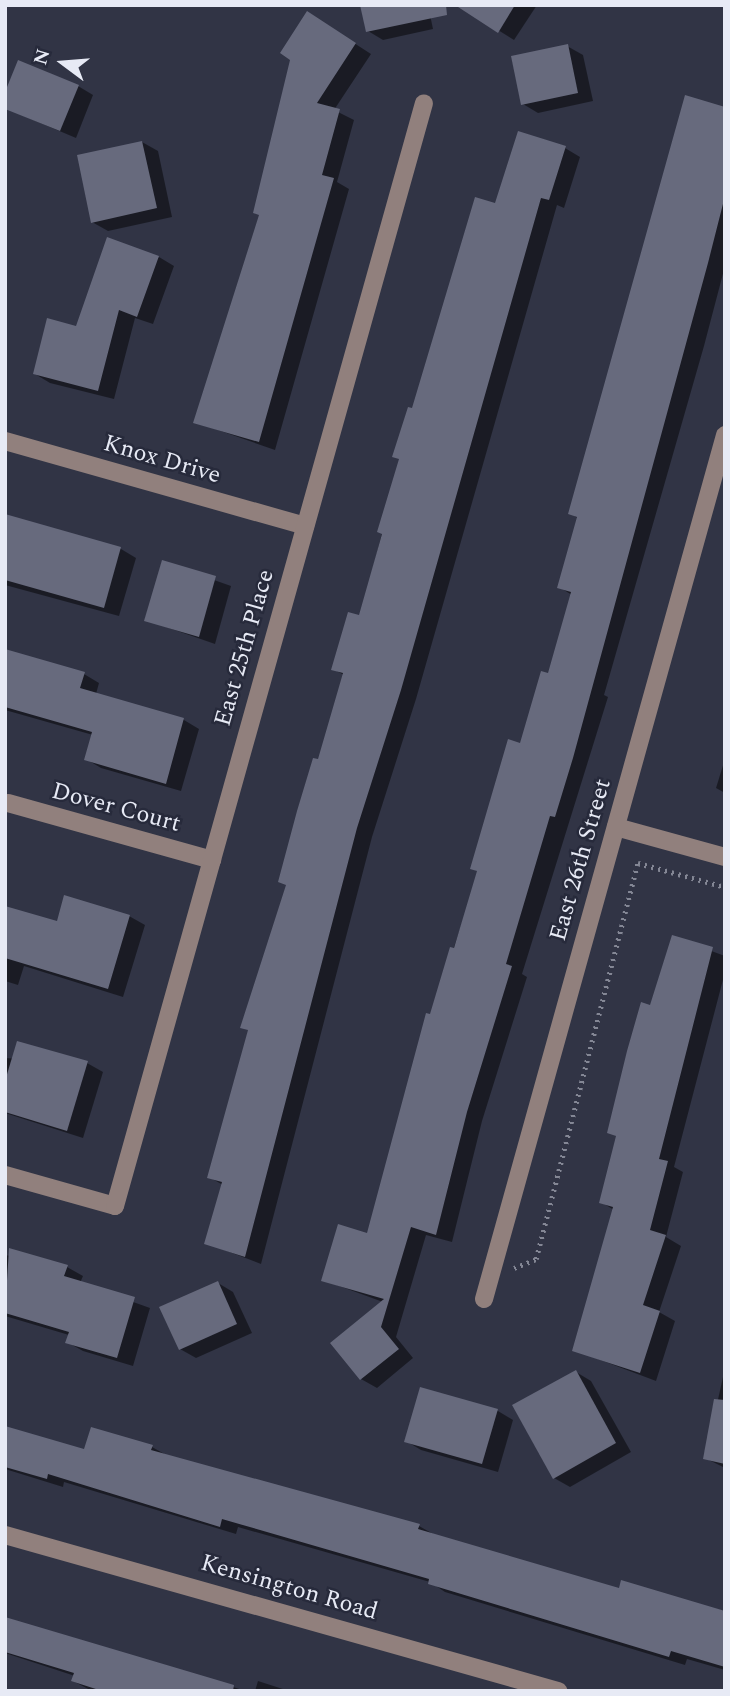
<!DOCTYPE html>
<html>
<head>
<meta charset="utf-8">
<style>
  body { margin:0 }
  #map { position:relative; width:730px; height:1696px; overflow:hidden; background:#313445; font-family:Spectral,serif }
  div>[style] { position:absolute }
  .shadow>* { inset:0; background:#0007 }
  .building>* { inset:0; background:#676a7d }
  .path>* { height:4.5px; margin-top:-2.25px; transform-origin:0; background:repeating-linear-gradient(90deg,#848795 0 2px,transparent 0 7px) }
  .minor>* { height:18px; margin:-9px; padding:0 9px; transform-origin:9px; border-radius:9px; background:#91807d }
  span { translate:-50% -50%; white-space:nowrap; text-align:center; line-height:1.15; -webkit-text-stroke:5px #272a3b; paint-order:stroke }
  .street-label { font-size:24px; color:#e7eaf5 }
  .frame { position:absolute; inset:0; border:7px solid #e7eaf5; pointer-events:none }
  .north { position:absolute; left:28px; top:28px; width:70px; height:70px; -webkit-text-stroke:5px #272a3b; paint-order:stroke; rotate:286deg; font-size:19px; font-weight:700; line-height:28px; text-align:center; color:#e7eaf5 }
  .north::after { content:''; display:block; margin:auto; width:24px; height:32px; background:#e7eaf5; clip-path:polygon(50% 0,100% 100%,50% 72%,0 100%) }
</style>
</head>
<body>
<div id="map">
  <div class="shadow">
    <div style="clip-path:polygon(428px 5px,433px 29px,383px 40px,368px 31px)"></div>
    <div style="clip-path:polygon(458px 5px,537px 5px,514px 40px)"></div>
    <div style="clip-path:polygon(323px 23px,371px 54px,334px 110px,354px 120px,337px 182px,349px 189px,275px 450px,195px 422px)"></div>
    <div style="clip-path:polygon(567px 46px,583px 55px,593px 101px,538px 113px,523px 104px)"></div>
    <div style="clip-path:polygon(78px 86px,93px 95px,76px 138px,5px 108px)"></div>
    <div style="clip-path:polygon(725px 108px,725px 266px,704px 346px,604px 695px,608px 697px,522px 974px,527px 977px,482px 1121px,452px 1242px,426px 1235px,396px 1337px,413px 1358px,377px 1388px,361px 1379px,383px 1302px,323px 1280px,368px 1235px,431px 1016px,479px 872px,472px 868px,549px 675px,572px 595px,559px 587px,579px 519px,570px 513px)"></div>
    <div style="clip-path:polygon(142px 142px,158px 151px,172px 217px,108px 231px,92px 222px)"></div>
    <div style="clip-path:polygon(565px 148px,580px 157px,564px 208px,557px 205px,416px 699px,372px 837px,261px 1264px,206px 1243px,223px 1185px,209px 1177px,344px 675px,333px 669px,360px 618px,414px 410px,496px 205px)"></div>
    <div style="clip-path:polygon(159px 257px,174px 266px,153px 324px,135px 318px,114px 399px,50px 383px,35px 374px)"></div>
    <div style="clip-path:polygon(5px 515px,121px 549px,136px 558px,119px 616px,5px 585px)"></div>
    <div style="clip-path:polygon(163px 562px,231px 586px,215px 644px,146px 620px)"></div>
    <div style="clip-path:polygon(5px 651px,84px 674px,99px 683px,96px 694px,184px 720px,199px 729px,181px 791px,101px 768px,86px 759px,93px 735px,5px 710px)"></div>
    <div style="clip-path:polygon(725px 759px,725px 793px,716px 788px)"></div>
    <div style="clip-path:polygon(5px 908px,58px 923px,129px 916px,145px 925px,123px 997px,24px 966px,18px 985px,5px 981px)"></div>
    <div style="clip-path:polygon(673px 937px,725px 956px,725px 972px,674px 1167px,683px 1172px,666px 1237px,681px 1246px,659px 1312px,675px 1321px,656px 1381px,574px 1350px,614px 1210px,601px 1202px,618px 1137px,609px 1132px)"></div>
    <div style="clip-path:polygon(5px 1058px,87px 1063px,103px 1072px,83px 1138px,5px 1113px)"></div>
    <div style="clip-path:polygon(5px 1255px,67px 1267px,83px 1276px,80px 1283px,150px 1308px,133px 1366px,83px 1351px,67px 1342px,69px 1335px,5px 1316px)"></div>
    <div style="clip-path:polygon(218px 1283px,233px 1292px,252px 1333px,196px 1358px,180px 1349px)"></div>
    <div style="clip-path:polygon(725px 1368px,725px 1468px,705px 1458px)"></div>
    <div style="clip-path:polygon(576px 1372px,591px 1381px,631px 1452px,570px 1487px,554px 1478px)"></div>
    <div style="clip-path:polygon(421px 1389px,498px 1411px,513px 1420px,498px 1472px,421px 1450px,406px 1441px)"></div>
    <div style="clip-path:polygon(5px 1428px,86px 1452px,152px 1447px,168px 1456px,419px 1526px,435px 1535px,620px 1590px,725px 1611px,725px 1670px,687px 1659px,685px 1665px,445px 1592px,430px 1582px,238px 1527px,236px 1534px,64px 1482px,63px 1487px,5px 1469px)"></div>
    <div style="clip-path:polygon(5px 1618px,246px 1691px,92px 1691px,73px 1681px,75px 1676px,5px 1653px)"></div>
    <div style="clip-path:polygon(258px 1681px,289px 1691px,255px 1691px)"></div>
  </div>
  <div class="building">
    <div style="clip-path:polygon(360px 5px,446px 5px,447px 15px,366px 32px)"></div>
    <div style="clip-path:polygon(455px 5px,515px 5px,498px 33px)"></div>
    <div style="clip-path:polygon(307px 11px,356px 43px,317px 103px,340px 109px,322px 175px,334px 178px,259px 442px,193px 423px,259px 215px,253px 213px,290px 60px,280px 53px)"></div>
    <div style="clip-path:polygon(568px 44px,578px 93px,521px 105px,511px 56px)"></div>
    <div style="clip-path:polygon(18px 60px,79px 85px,60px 131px,5px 109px,5px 92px)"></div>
    <div style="clip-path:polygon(685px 95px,725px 107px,725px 196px,708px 263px,573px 758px,555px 817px,550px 816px,506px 964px,512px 966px,467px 1112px,436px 1235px,411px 1227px,381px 1327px,399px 1349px,360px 1380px,330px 1343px,384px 1299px,321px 1281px,338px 1224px,367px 1233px,426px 1013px,430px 1014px,450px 947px,454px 948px,477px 871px,470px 869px,508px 739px,520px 743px,541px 671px,548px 673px,571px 592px,557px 588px,577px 517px,568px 514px)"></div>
    <div style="clip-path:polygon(518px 131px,566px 146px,549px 200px,541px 198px,401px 690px,357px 828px,245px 1257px,204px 1244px,222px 1182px,207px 1178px,248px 1030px,240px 1028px,286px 885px,278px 882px,297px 811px,313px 758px,318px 759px,343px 673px,331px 670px,348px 612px,359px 615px,382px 534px,377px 532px,399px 459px,392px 457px,408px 407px,412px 408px,475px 197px,495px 203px)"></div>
    <div style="clip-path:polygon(142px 141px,157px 208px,91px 223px,77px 155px)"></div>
    <div style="clip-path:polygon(107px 237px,159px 256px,137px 317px,119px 310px,98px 391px,33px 374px,47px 318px,76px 326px)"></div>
    <div style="clip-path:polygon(5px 514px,121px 547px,104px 608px,5px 580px)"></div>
    <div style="clip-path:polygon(162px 560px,216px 576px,199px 637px,144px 621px)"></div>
    <div style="clip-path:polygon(5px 649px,85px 672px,80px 688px,184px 718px,166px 784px,84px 760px,92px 732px,5px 707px)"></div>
    <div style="clip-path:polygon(64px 895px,130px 915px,108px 989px,5px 958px,5px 906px,57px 921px)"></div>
    <div style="clip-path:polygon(672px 935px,713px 947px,659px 1159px,668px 1161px,650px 1230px,666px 1235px,643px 1305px,660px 1311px,640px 1373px,572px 1351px,613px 1207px,599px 1203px,616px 1136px,607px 1133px,627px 1051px,641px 1002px,650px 1005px)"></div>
    <div style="clip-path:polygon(17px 1041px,88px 1061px,67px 1131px,5px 1112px,5px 1081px)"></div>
    <div style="clip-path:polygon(9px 1248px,68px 1265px,64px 1276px,135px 1297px,117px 1358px,65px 1343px,69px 1332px,5px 1313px)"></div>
    <div style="clip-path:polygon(218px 1281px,237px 1324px,179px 1350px,159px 1307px)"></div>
    <div style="clip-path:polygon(576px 1370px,616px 1443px,553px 1479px,512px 1405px)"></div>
    <div style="clip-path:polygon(420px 1387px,498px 1409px,482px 1464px,404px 1442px)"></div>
    <div style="clip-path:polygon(714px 1399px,725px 1400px,725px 1464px,703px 1459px)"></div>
    <div style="clip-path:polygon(5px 1426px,84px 1449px,91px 1427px,153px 1445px,151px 1450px,420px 1524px,418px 1529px,619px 1588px,621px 1580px,725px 1611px,725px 1667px,671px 1651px,669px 1657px,428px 1584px,429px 1579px,222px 1519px,220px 1527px,48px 1474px,47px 1479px,5px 1467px)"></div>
    <div style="clip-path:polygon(5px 1617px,234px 1685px,233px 1691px,102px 1691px,71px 1681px,74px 1673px,5px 1652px)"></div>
  </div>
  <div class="path">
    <div style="left:514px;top:1268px;width:24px;rotate:-22deg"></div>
    <div style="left:536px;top:1259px;width:409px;rotate:-75.6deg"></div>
    <div style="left:638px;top:863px;width:90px;rotate:15.4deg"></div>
  </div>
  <div class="minor">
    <div style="left:5px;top:441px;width:312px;rotate:15.8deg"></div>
    <div style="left:8px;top:803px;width:212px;rotate:15.6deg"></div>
    <div style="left:616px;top:827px;width:113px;rotate:15.4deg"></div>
    <div style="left:5px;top:1175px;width:114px;rotate:15.7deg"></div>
    <div style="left:115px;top:1206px;width:1145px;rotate:-74.35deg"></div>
    <div style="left:484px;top:1299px;width:897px;rotate:-74.41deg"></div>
    <div style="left:5px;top:1535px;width:575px;rotate:15.75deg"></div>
  </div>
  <div class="street-label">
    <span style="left:162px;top:460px;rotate:16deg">Knox Drive</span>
    <span style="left:245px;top:648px;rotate:-74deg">East 25th Place</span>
    <span style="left:116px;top:808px;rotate:15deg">Dover Court</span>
    <span style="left:581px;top:860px;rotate:-74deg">East 26th Street</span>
    <span style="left:289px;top:1588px;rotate:16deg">Kensington Road</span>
  </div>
  <div class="frame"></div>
  <div class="north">N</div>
</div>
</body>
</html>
